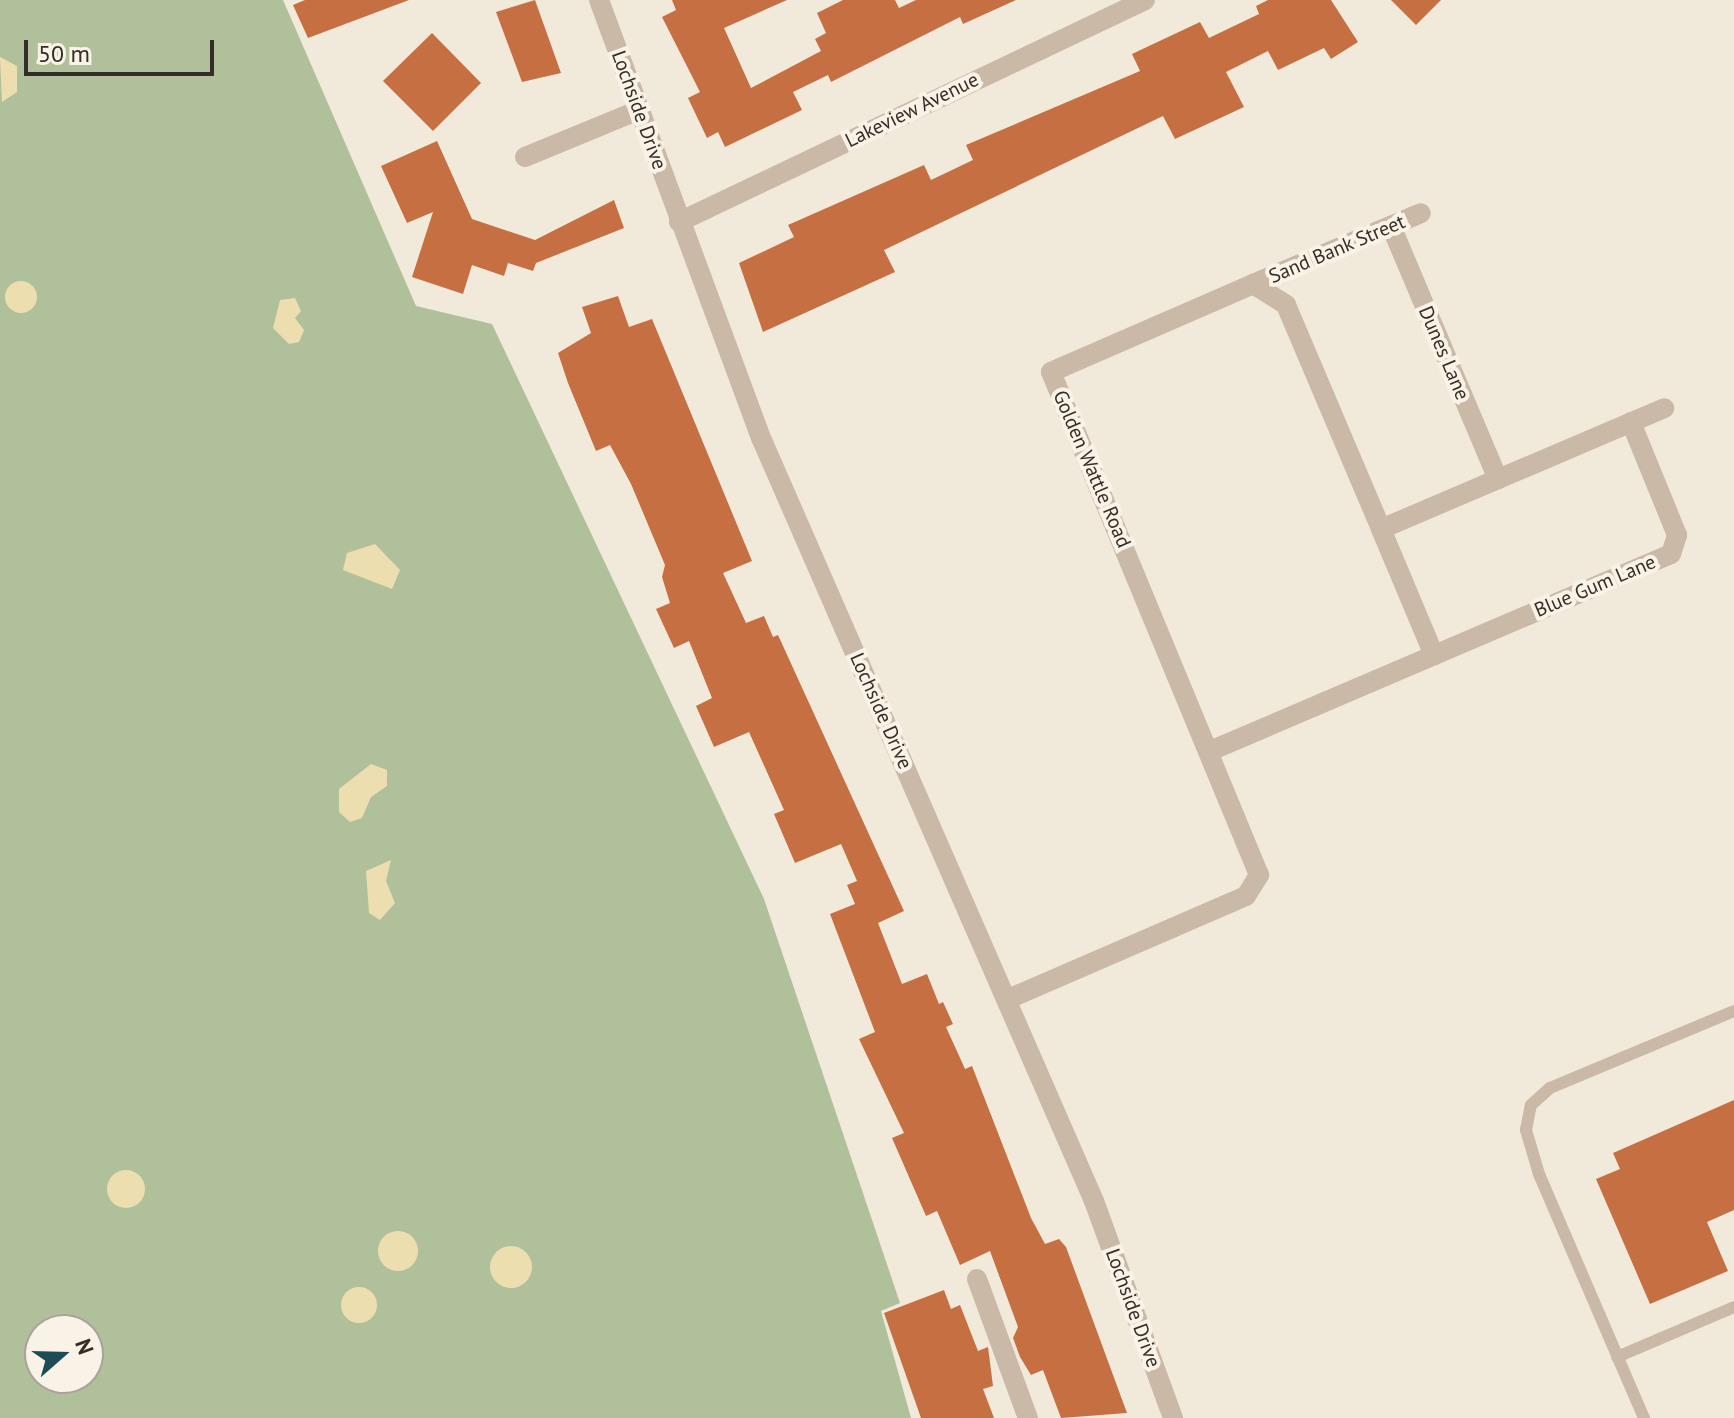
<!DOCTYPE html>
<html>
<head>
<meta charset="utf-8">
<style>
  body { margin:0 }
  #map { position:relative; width:1734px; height:1418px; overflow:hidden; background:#f1e9da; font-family:"PT Sans",sans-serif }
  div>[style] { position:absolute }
  .green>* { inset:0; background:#b0c09a }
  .sand>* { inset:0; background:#eddeb0 }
  .round { border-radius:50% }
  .building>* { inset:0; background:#c66f43 }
  .service>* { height:12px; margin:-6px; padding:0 6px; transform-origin:6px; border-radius:6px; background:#c9b9a6 }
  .minor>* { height:20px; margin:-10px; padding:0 10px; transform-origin:10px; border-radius:10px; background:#c9b9a6 }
  .tertiary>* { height:20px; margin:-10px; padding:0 10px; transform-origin:10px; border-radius:10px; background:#c9b9a6 }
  span { translate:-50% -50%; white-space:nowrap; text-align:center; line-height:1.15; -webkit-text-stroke:8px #f9f2e6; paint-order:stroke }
  .street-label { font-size:20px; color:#352d27 }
  .north { position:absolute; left:24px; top:1314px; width:80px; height:80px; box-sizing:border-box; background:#f9f2e6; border:2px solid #aba39a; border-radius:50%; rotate:70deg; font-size:22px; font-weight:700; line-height:32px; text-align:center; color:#352d27 }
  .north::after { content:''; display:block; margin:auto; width:28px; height:36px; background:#1c4d57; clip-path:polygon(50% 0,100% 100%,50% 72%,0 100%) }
  .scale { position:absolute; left:24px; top:40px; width:190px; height:36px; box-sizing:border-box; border:4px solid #352d27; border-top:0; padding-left:10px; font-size:24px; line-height:28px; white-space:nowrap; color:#352d27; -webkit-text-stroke:6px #f9f2e6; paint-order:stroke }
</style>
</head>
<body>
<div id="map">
  <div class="green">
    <div style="clip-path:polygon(evenodd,0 0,283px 0,416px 306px,492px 324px,764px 899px,900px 1303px,881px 1311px,911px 1418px,0 1418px,0 0,40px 1330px,88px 1330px,88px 1378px,40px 1378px,40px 1330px)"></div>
  </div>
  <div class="sand">
    <div style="clip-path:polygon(0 57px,17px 66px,17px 92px,2px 102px)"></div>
    <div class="round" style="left:5px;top:281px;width:32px;height:32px"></div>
    <div style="clip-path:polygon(295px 298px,301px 311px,295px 318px,304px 330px,299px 342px,289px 344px,273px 328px,280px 300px)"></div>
    <div style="clip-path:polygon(375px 544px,400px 570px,392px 589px,343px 570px,347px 553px)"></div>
    <div style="clip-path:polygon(371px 764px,387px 770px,387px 786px,371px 797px,362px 818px,350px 822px,339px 812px,339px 789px)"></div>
    <div style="clip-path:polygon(391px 860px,386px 881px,395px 903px,380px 920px,369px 913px,366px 871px)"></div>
    <div class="round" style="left:107px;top:1170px;width:38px;height:38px"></div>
    <div class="round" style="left:378px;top:1231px;width:40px;height:40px"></div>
    <div class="round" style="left:490px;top:1246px;width:42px;height:42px"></div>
    <div class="round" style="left:341px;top:1287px;width:36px;height:36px"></div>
  </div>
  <div class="building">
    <div style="clip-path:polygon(305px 0,409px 0,308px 38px,293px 5px)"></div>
    <div style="clip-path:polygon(535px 0,561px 73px,522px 82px,496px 12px)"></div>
    <div style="clip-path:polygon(672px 0,787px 0,724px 28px,751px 88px,821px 51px,815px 39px,826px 33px,817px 13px,843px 0,895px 0,899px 8px,916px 0,1016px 0,963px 24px,960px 17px,831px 82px,828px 75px,793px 92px,802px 110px,725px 147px,718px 132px,707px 138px,688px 98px,700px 92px,662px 17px,676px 10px)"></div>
    <div style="clip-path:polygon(1268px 0,1331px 0,1358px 42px,1331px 59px,1324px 48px,1278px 70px,1268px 51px,1226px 72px,1244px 107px,1175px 139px,1163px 116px,884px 250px,895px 272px,763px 332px,739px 263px,794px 237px,788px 225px,924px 165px,931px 180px,973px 160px,966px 145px,1140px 71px,1132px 54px,1200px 22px,1209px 38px,1259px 14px,1256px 6px)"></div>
    <div style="clip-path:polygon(1391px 0,1441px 0,1416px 25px)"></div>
    <div style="clip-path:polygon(432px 33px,481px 83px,433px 131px,383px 81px)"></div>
    <div style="clip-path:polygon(437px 141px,472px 219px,535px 240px,614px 200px,624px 228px,536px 263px,533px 271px,508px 263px,504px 276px,472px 265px,463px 294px,412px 277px,433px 212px,407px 223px,381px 166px)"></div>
    <div style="clip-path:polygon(618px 296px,629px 327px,652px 319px,752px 561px,723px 573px,746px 623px,764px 616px,773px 637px,778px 635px,904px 911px,878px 923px,902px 984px,927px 974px,939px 1004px,943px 1002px,953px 1024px,946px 1027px,965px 1069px,972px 1066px,1031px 1218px,1045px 1244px,1059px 1239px,1066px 1247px,1127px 1413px,1061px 1418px,1043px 1370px,1031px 1375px,1020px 1357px,1013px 1338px,1018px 1327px,990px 1251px,960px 1265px,937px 1211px,926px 1216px,892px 1138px,904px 1133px,859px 1039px,875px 1032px,830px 914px,855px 904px,847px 885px,857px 881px,841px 844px,795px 863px,774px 814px,784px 810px,749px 732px,714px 747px,696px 706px,712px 698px,689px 641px,674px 648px,656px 609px,670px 603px,662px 577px,665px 565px,631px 484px,610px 445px,596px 451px,568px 383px,558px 353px,591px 333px,582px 307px)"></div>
    <div style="clip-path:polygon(1734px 1100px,1734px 1210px,1707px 1222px,1728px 1271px,1650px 1304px,1596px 1179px,1620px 1169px,1613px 1153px)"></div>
    <div style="clip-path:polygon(944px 1290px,951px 1309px,960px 1305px,978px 1351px,988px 1347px,993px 1386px,983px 1389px,994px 1418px,921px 1418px,884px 1313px)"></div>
  </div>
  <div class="service">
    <div style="left:1617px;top:1357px;width:127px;rotate:-23.1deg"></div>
    <div style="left:1644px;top:1418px;width:266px;rotate:-113.3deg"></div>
    <div style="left:1539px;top:1174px;width:46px;rotate:-106.5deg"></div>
    <div style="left:1526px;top:1130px;width:25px;rotate:-79deg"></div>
    <div style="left:1531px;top:1105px;width:25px;rotate:-42deg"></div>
    <div style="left:1550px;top:1088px;width:199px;rotate:-22.7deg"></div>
  </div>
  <div class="minor">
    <div style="left:525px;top:157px;width:123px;rotate:-22.4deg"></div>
    <div style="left:679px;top:222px;width:516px;rotate:-25.47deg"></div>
    <div style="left:1391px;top:226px;width:275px;rotate:67.1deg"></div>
    <div style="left:1253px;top:284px;width:182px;rotate:-22.9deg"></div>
    <div style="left:1381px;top:529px;width:137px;rotate:67.2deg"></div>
    <div style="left:1210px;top:751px;width:501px;rotate:-23.14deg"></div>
    <div style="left:1671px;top:554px;width:20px;rotate:-72deg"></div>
    <div style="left:1677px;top:535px;width:122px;rotate:-112.2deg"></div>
    <div style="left:1008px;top:999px;width:259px;rotate:-23.4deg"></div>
    <div style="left:1246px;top:896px;width:25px;rotate:-58deg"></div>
    <div style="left:1259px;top:875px;width:544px;rotate:-112.47deg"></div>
    <div style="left:1051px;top:372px;width:220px;rotate:-23.5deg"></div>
    <div style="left:1253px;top:284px;width:39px;rotate:32deg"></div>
    <div style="left:1286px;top:305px;width:243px;rotate:67deg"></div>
    <div style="left:1381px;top:529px;width:308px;rotate:-23.1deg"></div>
    <div style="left:977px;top:1279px;width:148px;rotate:69.9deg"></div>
  </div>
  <div class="tertiary">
    <div style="left:599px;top:0;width:469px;rotate:69.7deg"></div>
    <div style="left:762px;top:440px;width:830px;rotate:66.43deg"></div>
    <div style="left:1094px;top:1201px;width:231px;rotate:70deg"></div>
  </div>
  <div class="street-label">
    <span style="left:639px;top:110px;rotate:70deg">Lochside Drive</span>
    <span style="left:912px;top:110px;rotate:-26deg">Lakeview Avenue</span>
    <span style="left:1337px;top:249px;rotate:-23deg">Sand Bank Street</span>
    <span style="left:1444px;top:353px;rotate:67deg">Dunes Lane</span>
    <span style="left:1092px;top:469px;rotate:67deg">Golden Wattle Road</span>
    <span style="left:1595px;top:586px;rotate:-23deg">Blue Gum Lane</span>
    <span style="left:881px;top:711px;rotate:66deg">Lochside Drive</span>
    <span style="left:1133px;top:1308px;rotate:70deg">Lochside Drive</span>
  </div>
  <div class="north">N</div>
  <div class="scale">50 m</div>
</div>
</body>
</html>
